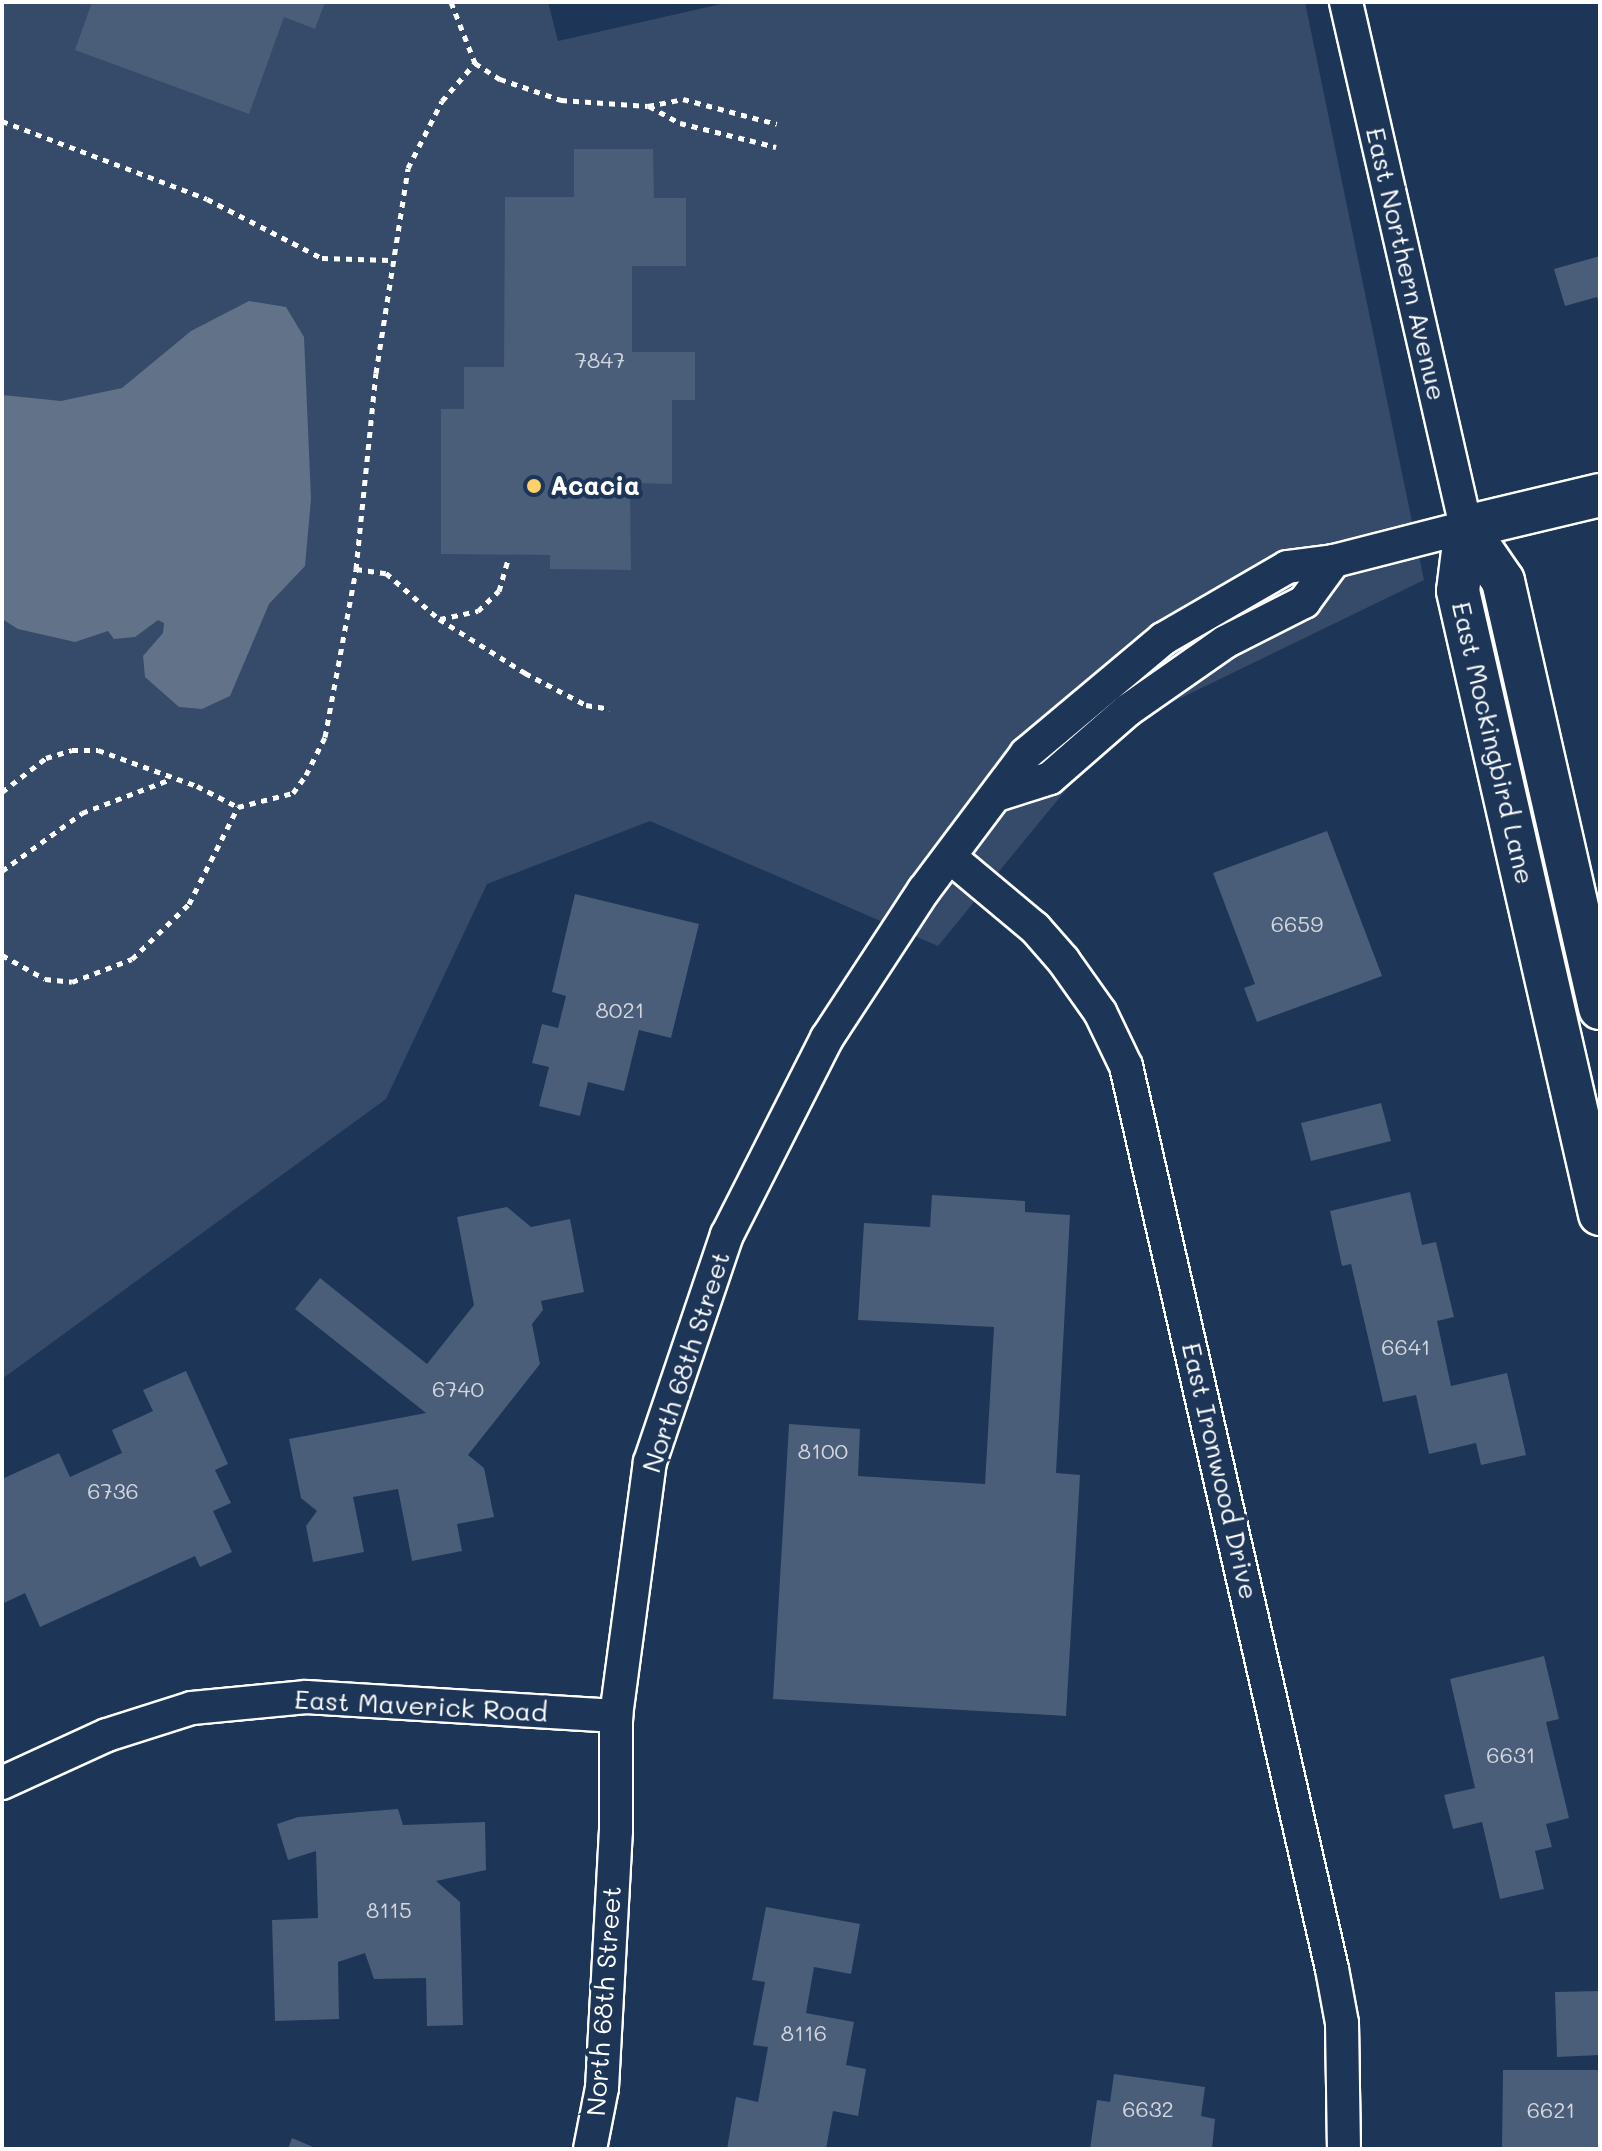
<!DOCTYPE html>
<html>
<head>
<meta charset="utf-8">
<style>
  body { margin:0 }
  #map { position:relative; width:1602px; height:2151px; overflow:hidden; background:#1d3557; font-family:Mali,sans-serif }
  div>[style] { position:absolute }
  .green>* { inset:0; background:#364b69 }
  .water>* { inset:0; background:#617289 }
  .building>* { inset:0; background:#4a5d79 }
  .path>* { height:5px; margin-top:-2.5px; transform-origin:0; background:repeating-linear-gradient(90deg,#fff 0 6px,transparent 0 12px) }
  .roads { filter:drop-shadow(2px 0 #fff) drop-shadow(-2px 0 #fff) drop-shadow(0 2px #fff) drop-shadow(0 -2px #fff) }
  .minor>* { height:32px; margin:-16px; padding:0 16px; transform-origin:16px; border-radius:16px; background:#1d3557 }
  .tertiary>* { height:42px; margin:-21px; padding:0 21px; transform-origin:21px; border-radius:21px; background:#1d3557 }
  .dots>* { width:22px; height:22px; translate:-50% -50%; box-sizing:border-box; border:4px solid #1d3557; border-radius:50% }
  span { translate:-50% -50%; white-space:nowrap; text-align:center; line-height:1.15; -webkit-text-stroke:8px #1d3557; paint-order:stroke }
  .number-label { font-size:22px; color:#d2d6de }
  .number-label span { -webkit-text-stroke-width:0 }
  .street-label { font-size:26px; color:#fff }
  .poi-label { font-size:26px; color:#fff; font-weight:700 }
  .left { translate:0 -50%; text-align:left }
  .frame { position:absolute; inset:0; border:4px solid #fff; pointer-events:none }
</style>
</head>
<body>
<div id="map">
  <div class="green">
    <div style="clip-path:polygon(2px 2px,548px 2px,558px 41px,730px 2px,1305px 2px,1424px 580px,1115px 730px,938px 946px,650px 821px,487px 884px,386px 1099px,2px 1379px)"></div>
  </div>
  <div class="water">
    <div style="clip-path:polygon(249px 301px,286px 307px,304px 337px,311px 499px,305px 566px,269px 604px,230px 696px,202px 709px,179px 707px,145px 677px,143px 656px,163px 633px,164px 623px,158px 620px,135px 637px,114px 639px,108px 631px,75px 642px,18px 629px,2px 619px,2px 395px,61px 401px,122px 388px,191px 331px)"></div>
  </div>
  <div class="building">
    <div style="clip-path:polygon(92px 2px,325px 2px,315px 29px,284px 17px,249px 114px,75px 50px)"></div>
    <div style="clip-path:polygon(574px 149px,653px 149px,654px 198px,686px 198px,686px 266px,632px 266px,632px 352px,695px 352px,695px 400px,672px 400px,672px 484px,630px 483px,631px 570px,550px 569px,550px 555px,441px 554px,441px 409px,464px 409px,464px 367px,504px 367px,505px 197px,574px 197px)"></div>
    <div style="clip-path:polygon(1600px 256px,1600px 306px,1597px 297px,1565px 306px,1554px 269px)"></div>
    <div style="clip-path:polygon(1327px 831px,1382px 976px,1257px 1022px,1244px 988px,1255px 984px,1213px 873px)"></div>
    <div style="clip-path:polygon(575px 894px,699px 924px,671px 1038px,639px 1030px,624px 1091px,588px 1082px,580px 1116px,539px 1106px,549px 1067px,532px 1063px,542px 1024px,558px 1028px,566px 996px,552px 992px)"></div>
    <div style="clip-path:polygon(1381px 1103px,1391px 1141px,1311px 1161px,1301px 1123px)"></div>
    <div style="clip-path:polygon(1410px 1192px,1422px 1245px,1436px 1242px,1454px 1317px,1437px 1321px,1451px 1386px,1507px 1373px,1526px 1455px,1481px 1465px,1476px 1443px,1429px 1454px,1416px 1395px,1383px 1402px,1351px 1264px,1342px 1266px,1330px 1211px)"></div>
    <div style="clip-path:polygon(932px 1195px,1025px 1201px,1025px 1212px,1070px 1215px,1056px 1473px,1080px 1475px,1066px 1716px,773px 1699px,789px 1424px,860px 1429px,858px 1476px,985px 1484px,994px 1327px,858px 1320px,864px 1223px,930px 1227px)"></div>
    <div style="clip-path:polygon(507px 1207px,531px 1227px,570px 1219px,584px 1292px,541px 1301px,543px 1310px,532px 1324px,540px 1364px,468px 1455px,484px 1468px,494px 1517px,457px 1524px,462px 1551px,412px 1561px,398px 1489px,353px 1497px,364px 1552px,313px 1562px,306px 1526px,317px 1511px,301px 1498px,289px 1439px,426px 1413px,295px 1309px,320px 1278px,427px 1364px,474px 1305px,457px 1217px)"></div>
    <div style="clip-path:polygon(186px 1371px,228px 1464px,215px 1470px,231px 1503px,213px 1511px,232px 1552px,200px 1567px,195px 1556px,40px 1627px,25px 1593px,2px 1604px,2px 1479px,59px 1453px,70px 1477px,122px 1453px,112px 1430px,153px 1411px,143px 1390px)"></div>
    <div style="clip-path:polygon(1544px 1656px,1559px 1719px,1546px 1722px,1569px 1818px,1546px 1824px,1552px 1847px,1535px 1851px,1544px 1889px,1500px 1899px,1482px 1822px,1453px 1829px,1444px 1795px,1475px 1788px,1450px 1679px)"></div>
    <div style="clip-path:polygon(398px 1809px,403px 1825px,485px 1822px,486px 1870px,436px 1881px,460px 1902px,463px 2025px,427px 2026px,426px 1978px,374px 1979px,365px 1953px,338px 1962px,339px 2019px,275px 2021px,272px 1920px,318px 1918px,316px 1851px,288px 1860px,277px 1824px,298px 1817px)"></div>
    <div style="clip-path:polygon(766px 1907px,860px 1924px,851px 1974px,814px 1967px,806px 2013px,854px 2022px,846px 2065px,866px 2069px,858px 2116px,833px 2111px,826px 2149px,727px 2149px,736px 2097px,758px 2102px,768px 2047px,753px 2045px,765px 1982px,752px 1980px)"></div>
    <div style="clip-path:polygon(1600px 1991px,1600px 2055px,1557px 2057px,1555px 1992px)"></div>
    <div style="clip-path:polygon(1503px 2070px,1600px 2070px,1600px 2149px,1502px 2149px)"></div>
    <div style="clip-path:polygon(1114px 2074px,1205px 2087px,1201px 2116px,1215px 2119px,1212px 2149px,1090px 2149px,1097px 2100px,1110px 2102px)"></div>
    <div style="clip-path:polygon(292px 2138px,318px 2149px,288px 2149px)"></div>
  </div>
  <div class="path">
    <div style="left:451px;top:2px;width:66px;rotate:68.5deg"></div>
    <div style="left:475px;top:63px;width:30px;rotate:33deg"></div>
    <div style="left:500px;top:79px;width:65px;rotate:19deg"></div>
    <div style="left:561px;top:100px;width:87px;rotate:3.9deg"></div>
    <div style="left:648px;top:106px;width:36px;rotate:-11deg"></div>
    <div style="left:683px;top:99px;width:97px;rotate:14.9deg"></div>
    <div style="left:649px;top:106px;width:35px;rotate:29deg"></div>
    <div style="left:680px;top:123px;width:99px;rotate:14deg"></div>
    <div style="left:2px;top:121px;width:219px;rotate:20.8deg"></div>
    <div style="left:207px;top:199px;width:129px;rotate:27.2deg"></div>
    <div style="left:322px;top:258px;width:69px;rotate:1.7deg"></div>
    <div style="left:356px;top:569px;width:30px;rotate:8deg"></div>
    <div style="left:386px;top:573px;width:70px;rotate:41deg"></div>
    <div style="left:439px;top:619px;width:102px;rotate:32.1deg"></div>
    <div style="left:525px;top:673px;width:69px;rotate:27.7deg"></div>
    <div style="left:586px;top:705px;width:24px;rotate:9deg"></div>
    <div style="left:440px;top:619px;width:39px;rotate:-12deg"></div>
    <div style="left:478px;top:611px;width:29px;rotate:-44deg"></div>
    <div style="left:499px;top:591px;width:33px;rotate:-74deg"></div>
    <div style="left:2px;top:792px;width:56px;rotate:-37.7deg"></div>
    <div style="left:46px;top:758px;width:27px;rotate:-17deg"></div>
    <div style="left:72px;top:750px;width:26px"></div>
    <div style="left:98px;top:750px;width:105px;rotate:20deg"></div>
    <div style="left:197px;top:786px;width:46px;rotate:27.1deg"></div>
    <div style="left:238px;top:807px;width:57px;rotate:-14.3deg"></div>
    <div style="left:293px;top:793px;width:22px;rotate:-54deg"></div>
    <div style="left:306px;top:775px;width:42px;rotate:-63.4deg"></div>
    <div style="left:325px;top:737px;width:171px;rotate:-79.5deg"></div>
    <div style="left:356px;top:569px;width:197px;rotate:-84.2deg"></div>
    <div style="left:376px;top:373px;width:207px;rotate:-81.1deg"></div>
    <div style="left:408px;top:168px;width:75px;rotate:-63.1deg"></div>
    <div style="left:442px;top:101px;width:50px;rotate:-49deg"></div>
    <div style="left:2px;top:871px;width:99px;rotate:-35.9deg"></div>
    <div style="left:82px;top:813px;width:95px;rotate:-20.9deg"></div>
    <div style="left:2px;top:955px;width:49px;rotate:29.2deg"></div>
    <div style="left:45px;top:979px;width:27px;rotate:6deg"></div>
    <div style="left:72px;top:982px;width:64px;rotate:-21deg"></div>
    <div style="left:132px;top:959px;width:79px;rotate:-44deg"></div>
    <div style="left:189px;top:904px;width:109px;rotate:-63.2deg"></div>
  </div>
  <div class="roads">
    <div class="minor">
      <div style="left:1000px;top:794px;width:52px;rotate:-17.7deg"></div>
      <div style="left:1050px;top:778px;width:103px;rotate:-41.1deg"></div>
      <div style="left:1128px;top:710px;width:118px;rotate:-35deg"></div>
      <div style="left:1225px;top:642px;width:89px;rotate:-26.9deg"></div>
      <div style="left:1304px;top:602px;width:51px;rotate:-53.8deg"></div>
      <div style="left:950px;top:857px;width:111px;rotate:39.9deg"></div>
      <div style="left:1035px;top:928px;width:43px;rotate:48.8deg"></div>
      <div style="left:1063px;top:960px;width:64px;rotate:54.6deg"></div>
      <div style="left:1100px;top:1012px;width:60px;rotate:64.3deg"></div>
      <div style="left:1126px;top:1066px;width:926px;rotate:77.15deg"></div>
      <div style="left:1332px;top:1969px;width:55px;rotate:79.5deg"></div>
      <div style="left:1342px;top:2023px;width:126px;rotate:89.1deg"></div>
      <div style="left:2px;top:1783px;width:115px;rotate:-24.6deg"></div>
      <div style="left:107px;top:1735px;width:89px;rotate:-17.6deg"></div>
      <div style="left:192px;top:1708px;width:115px;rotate:-5.5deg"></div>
      <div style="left:306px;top:1697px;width:311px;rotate:3.5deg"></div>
      <div style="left:590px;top:2149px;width:62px;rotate:-78.9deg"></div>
      <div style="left:602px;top:2088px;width:257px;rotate:-86.9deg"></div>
      <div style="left:616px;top:1831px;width:115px;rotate:-90deg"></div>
      <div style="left:616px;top:1716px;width:256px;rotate:-82.4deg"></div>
      <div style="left:650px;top:1462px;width:240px;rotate:-71.3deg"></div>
      <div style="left:727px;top:1235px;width:221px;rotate:-63.1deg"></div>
      <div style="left:827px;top:1038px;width:177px;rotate:-56.8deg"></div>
      <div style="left:924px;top:890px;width:170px;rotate:-53.1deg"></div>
      <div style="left:1026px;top:754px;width:179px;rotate:-40deg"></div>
      <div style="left:1163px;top:639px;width:143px;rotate:-30.1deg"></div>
      <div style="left:1287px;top:567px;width:47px;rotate:-7.3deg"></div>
      <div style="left:1334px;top:561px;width:136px;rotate:-14.4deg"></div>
      <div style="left:1466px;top:527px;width:539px;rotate:-102.88deg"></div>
    </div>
    <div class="tertiary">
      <div style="left:1466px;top:527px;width:64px;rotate:97.1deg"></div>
      <div style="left:1458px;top:591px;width:639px;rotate:77.16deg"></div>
      <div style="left:1466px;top:527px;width:65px;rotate:55.6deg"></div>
      <div style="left:1503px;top:581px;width:438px;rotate:77.2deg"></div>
      <div style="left:1466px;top:527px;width:138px;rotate:-13.4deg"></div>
    </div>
  </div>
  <div class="dots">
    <div style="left:534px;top:486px;background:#ffd166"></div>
  </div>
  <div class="number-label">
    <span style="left:600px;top:360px">7847</span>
    <span style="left:1297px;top:924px">6659</span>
    <span style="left:620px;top:1010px">8021</span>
    <span style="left:1406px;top:1347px">6641</span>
    <span style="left:458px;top:1389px">6740</span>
    <span style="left:823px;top:1451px">8100</span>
    <span style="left:113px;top:1491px">6736</span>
    <span style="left:1511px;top:1755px">6631</span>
    <span style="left:389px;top:1910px">8115</span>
    <span style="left:804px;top:2033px">8116</span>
    <span style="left:1148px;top:2109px">6632</span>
    <span style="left:1551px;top:2110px">6621</span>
  </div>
  <div class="street-label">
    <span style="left:1406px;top:264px;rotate:77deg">East Northern Avenue</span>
    <span style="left:1493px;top:743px;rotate:77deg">East Mockingbird Lane</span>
    <span style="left:686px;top:1362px;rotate:-72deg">North 68th Street</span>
    <span style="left:1220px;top:1471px;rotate:77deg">East Ironwood Drive</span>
    <span style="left:421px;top:1706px;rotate:3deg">East Maverick Road</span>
    <span style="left:604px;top:2001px;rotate:-86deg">North 68th Street</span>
  </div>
  <div class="poi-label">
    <span class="left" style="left:550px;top:486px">Acacia</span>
  </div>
  <div class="frame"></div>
</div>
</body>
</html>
